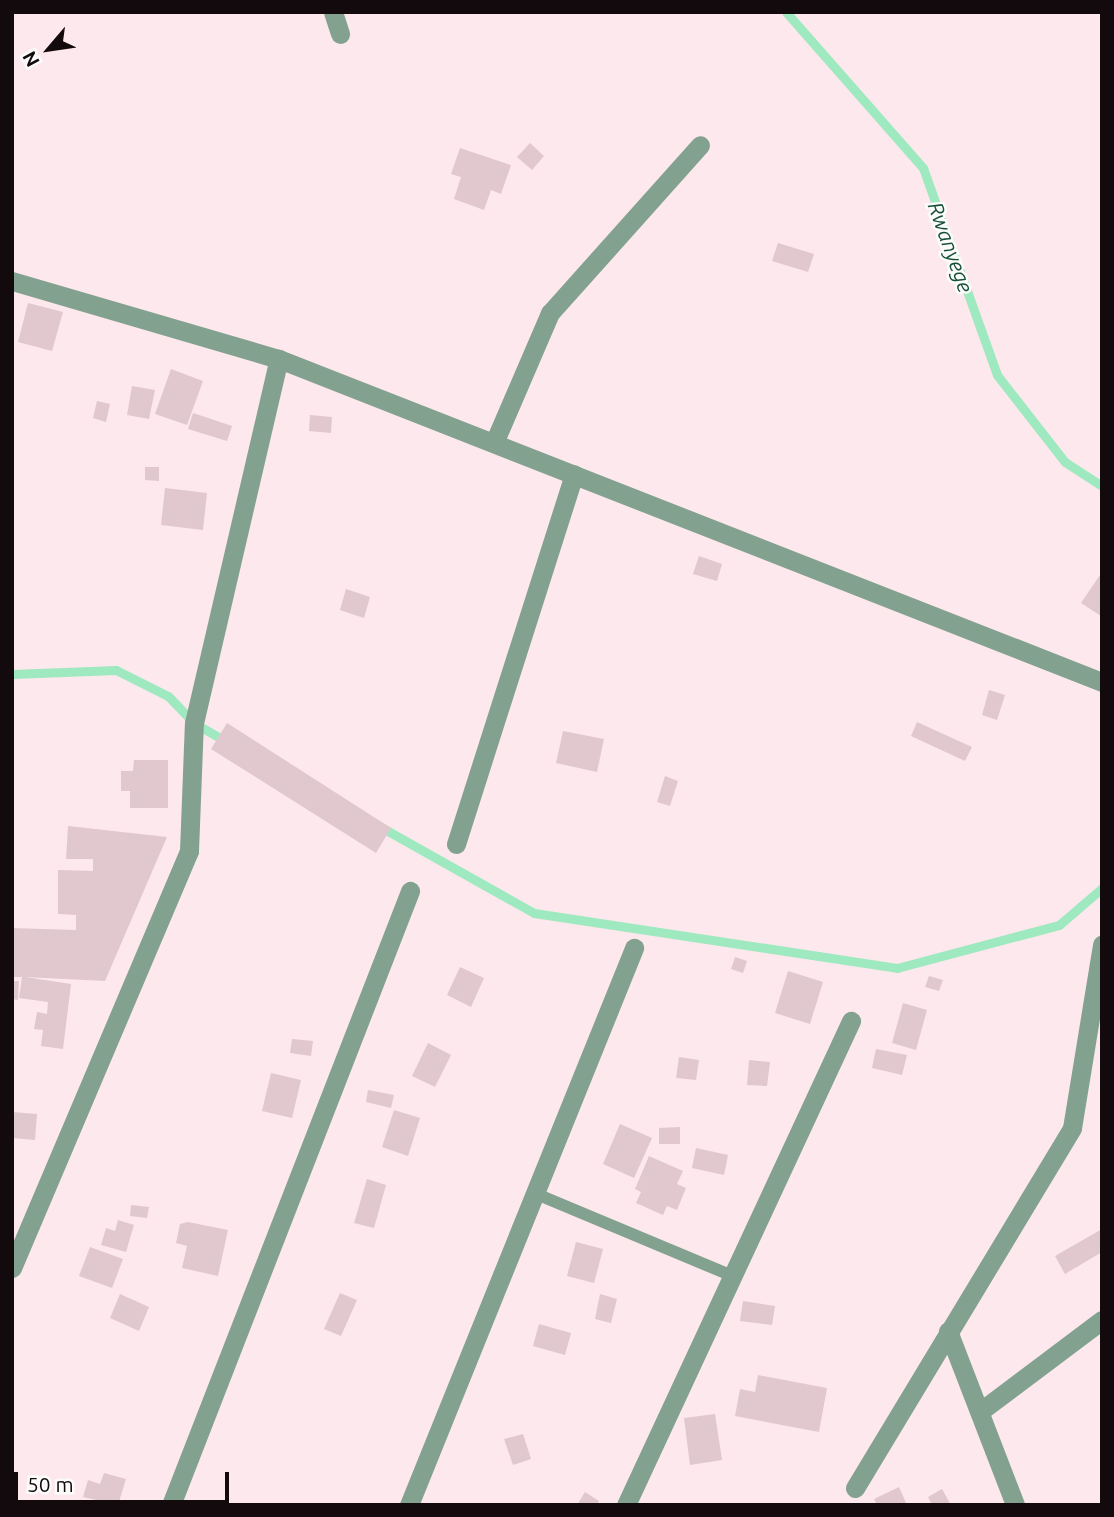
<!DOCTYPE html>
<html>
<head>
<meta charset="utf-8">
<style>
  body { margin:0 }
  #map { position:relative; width:1114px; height:1517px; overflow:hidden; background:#fde8ed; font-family:Ubuntu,sans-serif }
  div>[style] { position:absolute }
  .stream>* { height:9px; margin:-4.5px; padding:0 4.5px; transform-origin:4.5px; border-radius:4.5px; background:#9ee9bf }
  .building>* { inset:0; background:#e1c8ce }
  .service>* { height:12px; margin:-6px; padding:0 6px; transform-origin:6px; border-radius:6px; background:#83a18f }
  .minor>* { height:19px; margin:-9.5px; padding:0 9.5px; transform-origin:9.5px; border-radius:9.5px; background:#83a18f }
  span { translate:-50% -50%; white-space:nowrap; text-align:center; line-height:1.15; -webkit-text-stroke:5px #fcfcfc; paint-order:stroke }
  .water-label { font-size:21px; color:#175035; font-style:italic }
  .frame { position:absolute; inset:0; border:14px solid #120a0c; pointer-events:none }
  .north { position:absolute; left:14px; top:14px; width:70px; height:70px; -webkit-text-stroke:5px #fcfcfc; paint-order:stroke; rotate:241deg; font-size:19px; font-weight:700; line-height:28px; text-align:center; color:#120a0c }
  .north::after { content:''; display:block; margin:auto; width:24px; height:32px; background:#120a0c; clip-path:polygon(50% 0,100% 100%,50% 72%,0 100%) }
  .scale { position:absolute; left:14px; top:1472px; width:215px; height:32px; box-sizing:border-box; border:4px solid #120a0c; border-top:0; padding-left:9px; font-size:21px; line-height:24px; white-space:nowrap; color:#120a0c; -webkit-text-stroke:5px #fcfcfc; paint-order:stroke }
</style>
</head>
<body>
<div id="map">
  <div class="stream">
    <div style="left:786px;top:12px;width:208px;rotate:48.7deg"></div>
    <div style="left:923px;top:168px;width:220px;rotate:70.3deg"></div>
    <div style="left:997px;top:375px;width:110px;rotate:52deg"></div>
    <div style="left:1065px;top:462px;width:44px;rotate:33deg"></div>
    <div style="left:12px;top:674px;width:104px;rotate:-2.2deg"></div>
    <div style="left:116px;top:670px;width:58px;rotate:26.6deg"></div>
    <div style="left:168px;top:696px;width:37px;rotate:46deg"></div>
    <div style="left:194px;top:723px;width:40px;rotate:29.7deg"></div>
    <div style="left:379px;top:826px;width:178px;rotate:29.3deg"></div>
    <div style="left:534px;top:913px;width:367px;rotate:8.6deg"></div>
    <div style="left:897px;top:968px;width:168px;rotate:-14.9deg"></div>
    <div style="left:1059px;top:925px;width:57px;rotate:-40.7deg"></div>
  </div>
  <div class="building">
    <div style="clip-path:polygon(530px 143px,544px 156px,532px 170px,517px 157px)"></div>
    <div style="clip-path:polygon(460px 148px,511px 165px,501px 194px,491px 190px,484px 210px,454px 199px,461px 177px,451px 174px)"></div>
    <div style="clip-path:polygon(778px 243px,814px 254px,808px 272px,772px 261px)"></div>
    <div style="clip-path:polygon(28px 303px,63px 312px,52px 351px,18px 342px)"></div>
    <div style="clip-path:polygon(171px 369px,203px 381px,187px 425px,155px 414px)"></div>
    <div style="clip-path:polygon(132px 386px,155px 390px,149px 419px,127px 415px)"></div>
    <div style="clip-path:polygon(97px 401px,110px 404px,106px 422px,93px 418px)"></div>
    <div style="clip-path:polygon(193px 413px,232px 426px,227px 441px,188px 429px)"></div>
    <div style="clip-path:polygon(310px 415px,332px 417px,331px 433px,309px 431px)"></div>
    <div style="clip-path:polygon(145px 467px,159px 467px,159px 481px,145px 480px)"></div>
    <div style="clip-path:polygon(165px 488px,207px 493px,203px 530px,161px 525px)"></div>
    <div style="clip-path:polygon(699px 556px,722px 564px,717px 581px,693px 574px)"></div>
    <div style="clip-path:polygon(1102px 572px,1102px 615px,1101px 616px,1081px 603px)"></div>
    <div style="clip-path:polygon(346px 589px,370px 597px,364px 618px,340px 610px)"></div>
    <div style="clip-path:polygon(989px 690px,1005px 695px,997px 720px,982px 715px)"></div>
    <div style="clip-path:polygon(917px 722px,972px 747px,965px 761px,911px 736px)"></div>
    <div style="clip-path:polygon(227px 723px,391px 828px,376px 853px,211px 749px)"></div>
    <div style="clip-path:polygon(563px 731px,604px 739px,597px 772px,556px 763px)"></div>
    <div style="clip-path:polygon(134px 760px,168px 760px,168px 808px,130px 808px,130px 791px,121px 791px,121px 771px,133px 771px)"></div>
    <div style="clip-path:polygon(665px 776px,678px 781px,670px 806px,657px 802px)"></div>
    <div style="clip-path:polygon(68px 826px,167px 837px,105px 981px,25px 977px,71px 984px,63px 1049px,41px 1046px,43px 1030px,34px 1029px,37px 1012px,47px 1014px,48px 1002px,19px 998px,22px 977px,12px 977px,12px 928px,76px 930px,76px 915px,58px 914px,58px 870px,93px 871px,93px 859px,66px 859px)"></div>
    <div style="clip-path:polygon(735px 957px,747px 961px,743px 973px,731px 969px)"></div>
    <div style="clip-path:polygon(460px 967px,484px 978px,471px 1007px,447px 995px)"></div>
    <div style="clip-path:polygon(788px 971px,823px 982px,810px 1024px,775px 1013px)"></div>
    <div style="clip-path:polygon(929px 976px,943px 980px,939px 991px,925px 987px)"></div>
    <div style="clip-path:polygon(12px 981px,19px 981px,18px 1000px,12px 999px)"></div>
    <div style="clip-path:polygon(903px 1003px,927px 1010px,916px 1050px,892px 1043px)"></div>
    <div style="clip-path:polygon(292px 1039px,313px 1041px,311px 1056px,290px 1053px)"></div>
    <div style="clip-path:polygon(428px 1043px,451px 1055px,435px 1087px,412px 1076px)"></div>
    <div style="clip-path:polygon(876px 1049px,907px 1055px,902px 1075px,872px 1068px)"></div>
    <div style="clip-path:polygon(679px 1057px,699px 1060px,696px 1080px,676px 1078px)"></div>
    <div style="clip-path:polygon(749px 1060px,770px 1062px,767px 1086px,747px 1085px)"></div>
    <div style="clip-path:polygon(271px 1073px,301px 1080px,292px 1118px,262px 1111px)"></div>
    <div style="clip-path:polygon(368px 1090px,394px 1095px,391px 1108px,366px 1102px)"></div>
    <div style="clip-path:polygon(394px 1110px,420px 1118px,408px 1156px,382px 1147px)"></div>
    <div style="clip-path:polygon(12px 1112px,37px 1114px,35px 1140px,12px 1138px)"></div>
    <div style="clip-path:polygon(620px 1124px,652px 1138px,634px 1178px,603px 1164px)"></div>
    <div style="clip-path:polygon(680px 1127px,680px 1144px,659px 1144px,659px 1128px)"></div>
    <div style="clip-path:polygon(696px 1148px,728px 1155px,724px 1175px,692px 1168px)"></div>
    <div style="clip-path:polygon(649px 1156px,683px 1171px,677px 1184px,686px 1188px,677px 1210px,667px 1206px,663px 1215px,636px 1203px,641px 1192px,635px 1189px)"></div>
    <div style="clip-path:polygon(367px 1179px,386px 1185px,374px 1228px,354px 1223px)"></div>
    <div style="clip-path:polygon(131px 1205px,149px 1207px,147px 1218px,130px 1216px)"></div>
    <div style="clip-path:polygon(118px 1220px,134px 1225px,126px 1252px,101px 1245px,106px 1228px,115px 1231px)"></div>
    <div style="clip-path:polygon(188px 1222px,228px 1230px,218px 1276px,182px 1268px,187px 1246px,176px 1243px,180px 1224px)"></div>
    <div style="clip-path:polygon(1102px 1229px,1102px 1252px,1065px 1274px,1055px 1256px)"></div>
    <div style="clip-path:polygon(576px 1242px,603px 1249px,594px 1283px,567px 1276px)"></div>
    <div style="clip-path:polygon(90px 1247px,123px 1259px,112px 1288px,79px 1276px)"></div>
    <div style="clip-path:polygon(340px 1293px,357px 1300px,341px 1336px,324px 1329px)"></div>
    <div style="clip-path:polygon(120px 1294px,149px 1307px,139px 1331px,110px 1318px)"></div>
    <div style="clip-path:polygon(600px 1294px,617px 1299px,611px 1323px,595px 1319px)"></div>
    <div style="clip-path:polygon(743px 1301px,775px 1306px,772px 1325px,740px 1321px)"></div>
    <div style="clip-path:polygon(539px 1324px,571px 1333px,565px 1355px,533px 1346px)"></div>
    <div style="clip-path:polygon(758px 1375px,827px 1388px,819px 1432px,735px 1416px,740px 1389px,755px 1392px)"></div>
    <div style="clip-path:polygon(715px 1414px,722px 1460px,690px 1465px,684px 1418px)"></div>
    <div style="clip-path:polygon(523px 1434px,531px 1459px,513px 1465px,504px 1439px)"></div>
    <div style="clip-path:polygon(104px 1473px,126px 1479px,118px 1505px,83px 1497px,88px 1480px,100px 1484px)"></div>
    <div style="clip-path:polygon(899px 1487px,907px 1505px,877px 1505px,874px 1499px)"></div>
    <div style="clip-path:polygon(942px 1489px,951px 1505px,932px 1505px,928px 1497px)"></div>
    <div style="clip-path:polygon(585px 1492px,599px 1501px,597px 1505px,577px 1505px)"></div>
  </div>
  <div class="service">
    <div style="left:534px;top:1193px;width:212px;rotate:22.7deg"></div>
  </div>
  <div class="minor">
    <div style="left:333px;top:12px;width:23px;rotate:72deg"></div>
    <div style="left:12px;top:281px;width:278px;rotate:16.3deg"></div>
    <div style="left:279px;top:359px;width:884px;rotate:21.43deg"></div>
    <div style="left:494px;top:443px;width:142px;rotate:-66.7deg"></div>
    <div style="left:550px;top:313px;width:225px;rotate:-48.2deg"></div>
    <div style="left:456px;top:844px;width:388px;rotate:-72.3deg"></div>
    <div style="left:12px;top:1268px;width:453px;rotate:-67deg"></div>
    <div style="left:189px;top:851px;width:128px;rotate:-87.8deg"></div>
    <div style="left:194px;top:723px;width:374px;rotate:-76.9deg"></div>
    <div style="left:948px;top:1331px;width:186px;rotate:68.9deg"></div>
    <div style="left:982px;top:1410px;width:150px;rotate:-36.9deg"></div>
    <div style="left:855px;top:1488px;width:420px;rotate:-58.9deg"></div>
    <div style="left:1072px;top:1128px;width:186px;rotate:-80.7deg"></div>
    <div style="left:171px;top:1505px;width:659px;rotate:-68.73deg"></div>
    <div style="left:409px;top:1505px;width:601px;rotate:-68deg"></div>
    <div style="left:626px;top:1505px;width:534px;rotate:-65.07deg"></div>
  </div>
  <div class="water-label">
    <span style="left:951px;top:247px;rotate:70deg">Rwanyege</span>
  </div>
  <div class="frame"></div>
  <div class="north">N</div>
  <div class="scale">50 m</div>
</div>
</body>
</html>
